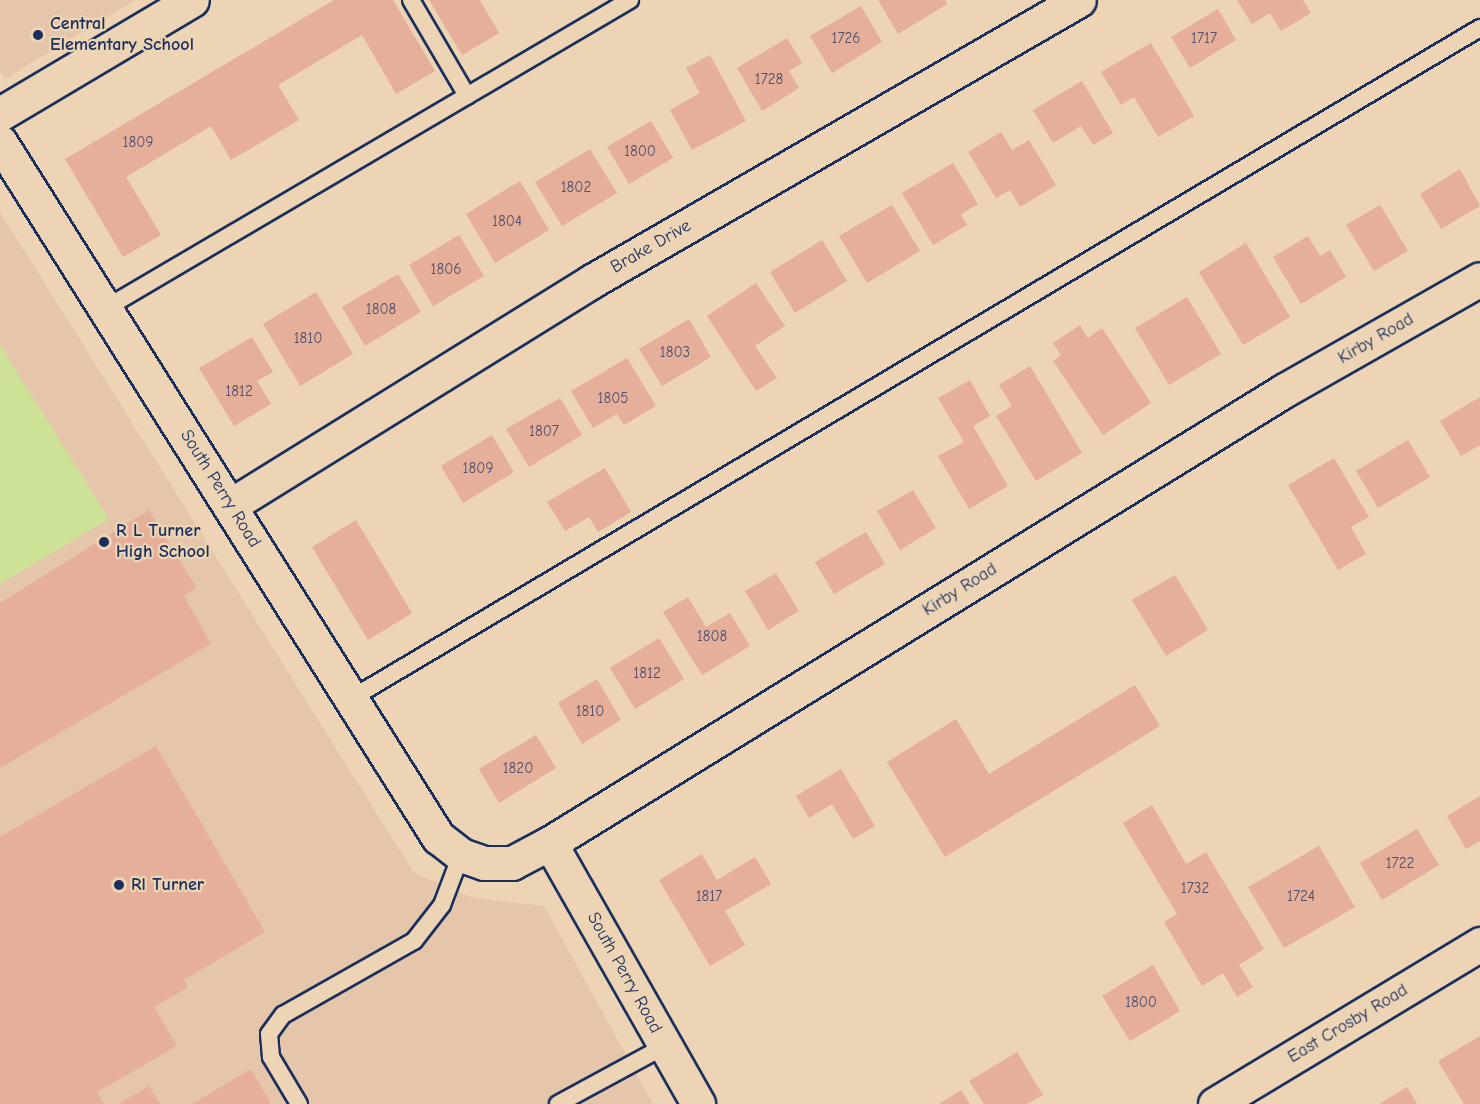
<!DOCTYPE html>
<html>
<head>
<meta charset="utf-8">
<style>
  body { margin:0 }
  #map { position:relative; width:1480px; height:1104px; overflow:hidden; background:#ecd4b4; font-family:"Comic Neue",sans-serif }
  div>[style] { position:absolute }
  .built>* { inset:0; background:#e6c6aa }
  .green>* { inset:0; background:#cde297 }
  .building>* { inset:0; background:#e5af9a }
  .roads { filter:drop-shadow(2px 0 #1b2f5e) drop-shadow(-2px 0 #1b2f5e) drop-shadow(0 2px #1b2f5e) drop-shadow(0 -2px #1b2f5e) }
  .service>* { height:16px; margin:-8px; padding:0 8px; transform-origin:8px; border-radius:8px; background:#ecd4b4 }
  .minor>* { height:33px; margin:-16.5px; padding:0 16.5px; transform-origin:16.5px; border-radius:16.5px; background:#ecd4b4 }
  .tertiary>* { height:33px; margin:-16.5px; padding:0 16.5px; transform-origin:16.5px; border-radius:16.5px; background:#ecd4b4 }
  .dots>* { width:16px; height:16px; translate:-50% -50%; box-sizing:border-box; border:3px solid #ecd4b4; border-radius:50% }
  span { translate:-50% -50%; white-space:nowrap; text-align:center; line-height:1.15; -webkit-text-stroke:4.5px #ecd4b4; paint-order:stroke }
  .number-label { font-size:15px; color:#4e4f6d }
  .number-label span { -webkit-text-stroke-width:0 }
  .poi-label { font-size:18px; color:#1b2f5e; font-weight:700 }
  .left { translate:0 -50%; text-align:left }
  .street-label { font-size:18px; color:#1b2f5e }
</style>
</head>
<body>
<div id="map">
  <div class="built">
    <div style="clip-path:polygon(0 0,135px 0,5px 79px,0 71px)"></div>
    <div style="clip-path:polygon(0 212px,414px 873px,474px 898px,544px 906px,653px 1104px,0 1104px)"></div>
  </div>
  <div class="green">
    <div style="clip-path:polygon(0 345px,109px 519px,0 584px)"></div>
  </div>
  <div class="building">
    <div style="clip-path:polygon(334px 0,393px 0,435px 71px,396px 94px,362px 35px,278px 85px,299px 120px,231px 160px,211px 126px,126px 177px,161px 235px,123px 257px,65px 159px)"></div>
    <div style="clip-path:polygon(429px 0,480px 0,499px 33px,462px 55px)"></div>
    <div style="clip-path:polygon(878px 0,945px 0,947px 4px,898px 34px)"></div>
    <div style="clip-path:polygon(1237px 0,1303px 0,1311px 13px,1281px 31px,1270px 13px,1252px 24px)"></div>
    <div style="clip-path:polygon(861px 6px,882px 42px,832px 73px,810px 36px)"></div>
    <div style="clip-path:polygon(1218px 9px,1236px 40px,1190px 68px,1171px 37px)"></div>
    <div style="clip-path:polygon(787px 38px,802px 63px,789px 71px,799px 88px,762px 111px,737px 68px)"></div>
    <div style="clip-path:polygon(1151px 43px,1194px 116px,1158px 137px,1134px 97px,1121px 105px,1101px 72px)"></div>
    <div style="clip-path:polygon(710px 55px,746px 121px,692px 150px,670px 110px,700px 93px,686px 68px)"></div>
    <div style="clip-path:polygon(1082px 81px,1113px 133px,1093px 145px,1081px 126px,1053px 143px,1033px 110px)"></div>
    <div style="clip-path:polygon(651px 121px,673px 158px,629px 184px,607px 147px)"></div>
    <div style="clip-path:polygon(1001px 132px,1012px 150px,1029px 140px,1056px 185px,1020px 207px,1010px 190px,996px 198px,968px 152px)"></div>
    <div style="clip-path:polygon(590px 149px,617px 193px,562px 226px,535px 182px)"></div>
    <div style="clip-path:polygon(953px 163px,978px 204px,961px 214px,967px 225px,933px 245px,902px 193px)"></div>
    <div style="clip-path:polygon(1460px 169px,1480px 206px,1441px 229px,1420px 194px)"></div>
    <div style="clip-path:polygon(520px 181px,549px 230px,495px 263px,466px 214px)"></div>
    <div style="clip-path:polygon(892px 205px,920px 251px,867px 283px,839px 236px)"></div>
    <div style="clip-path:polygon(1380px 205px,1408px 251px,1374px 271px,1346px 225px)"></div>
    <div style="clip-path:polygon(459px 235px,484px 276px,433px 306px,409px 265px)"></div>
    <div style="clip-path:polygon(1308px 236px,1320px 256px,1330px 250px,1346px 277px,1301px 304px,1273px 257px)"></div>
    <div style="clip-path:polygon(822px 240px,847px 281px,795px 313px,770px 272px)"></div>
    <div style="clip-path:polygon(1246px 243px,1290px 317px,1243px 345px,1199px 272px)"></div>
    <div style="clip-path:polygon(398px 274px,421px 312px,365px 346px,342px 307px)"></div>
    <div style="clip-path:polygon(756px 283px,785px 326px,755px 346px,777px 378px,756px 391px,707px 316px)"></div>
    <div style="clip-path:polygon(316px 292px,353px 354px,300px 386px,263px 324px)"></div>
    <div style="clip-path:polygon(1187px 297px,1221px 354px,1169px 385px,1135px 328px)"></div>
    <div style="clip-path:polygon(689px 319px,711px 357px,662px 386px,639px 349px)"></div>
    <div style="clip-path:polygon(1080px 325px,1088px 338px,1102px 328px,1151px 403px,1103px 435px,1053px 361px,1061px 355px,1053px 343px)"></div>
    <div style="clip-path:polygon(252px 337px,273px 372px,257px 381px,271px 404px,234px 426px,199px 368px)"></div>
    <div style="clip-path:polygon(627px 358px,656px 406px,624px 425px,617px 414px,593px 428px,571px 391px)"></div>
    <div style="clip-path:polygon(1030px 366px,1082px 453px,1036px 481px,996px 416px,1012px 406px,999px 385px)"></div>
    <div style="clip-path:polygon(970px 380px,990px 416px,973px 426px,1008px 486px,969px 509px,938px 456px,964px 442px,938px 398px)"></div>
    <div style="clip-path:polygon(1480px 397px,1480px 445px,1461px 456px,1440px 421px)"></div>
    <div style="clip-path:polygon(560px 398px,582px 435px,529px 467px,506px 429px)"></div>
    <div style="clip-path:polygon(492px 435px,514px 472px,463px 503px,441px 466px)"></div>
    <div style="clip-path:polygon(1408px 440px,1430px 477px,1378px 508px,1356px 471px)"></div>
    <div style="clip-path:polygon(1334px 458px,1369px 517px,1351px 527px,1366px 554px,1338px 570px,1288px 485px)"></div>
    <div style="clip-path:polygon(605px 468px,631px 512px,598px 532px,589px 517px,565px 531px,547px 502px)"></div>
    <div style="clip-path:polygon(913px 490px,936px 528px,900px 550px,877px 511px)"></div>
    <div style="clip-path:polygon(149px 510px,196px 587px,184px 596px,211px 644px,0 768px,0 603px)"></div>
    <div style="clip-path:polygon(356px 520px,412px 613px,368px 640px,312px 547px)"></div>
    <div style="clip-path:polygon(866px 532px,885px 564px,834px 594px,815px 562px)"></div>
    <div style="clip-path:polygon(776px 573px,799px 611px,768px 630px,745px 591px)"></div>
    <div style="clip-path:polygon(1175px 575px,1208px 630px,1166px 656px,1132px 600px)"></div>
    <div style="clip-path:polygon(688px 597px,706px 627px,730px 613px,750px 646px,702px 675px,663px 612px)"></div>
    <div style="clip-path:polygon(659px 638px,684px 679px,635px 709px,610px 668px)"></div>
    <div style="clip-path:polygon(597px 679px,621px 720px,582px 744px,558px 703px)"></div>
    <div style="clip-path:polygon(1135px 685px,1160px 726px,945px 857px,887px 762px,956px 719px,989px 774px)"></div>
    <div style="clip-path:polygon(536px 735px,556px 768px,499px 803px,479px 769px)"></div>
    <div style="clip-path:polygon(156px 746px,265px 932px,184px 980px,188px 987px,154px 1007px,177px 1046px,97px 1092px,104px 1104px,0 1104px,0 837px)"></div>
    <div style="clip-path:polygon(841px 769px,875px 826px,853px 839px,832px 804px,809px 818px,796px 796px)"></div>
    <div style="clip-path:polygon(1480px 796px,1480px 841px,1466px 849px,1447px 816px)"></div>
    <div style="clip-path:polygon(1152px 805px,1186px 864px,1206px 852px,1264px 949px,1239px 965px,1253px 987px,1237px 997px,1223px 973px,1202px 986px,1164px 922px,1177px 914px,1123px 823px)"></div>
    <div style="clip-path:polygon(1417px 829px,1439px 865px,1382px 900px,1360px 863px)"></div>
    <div style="clip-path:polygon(1319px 846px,1355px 907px,1284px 948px,1248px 887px)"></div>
    <div style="clip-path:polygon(702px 854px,717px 880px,755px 857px,771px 884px,725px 911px,745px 945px,710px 966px,659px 880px)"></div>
    <div style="clip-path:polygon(1153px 965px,1180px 1011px,1130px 1041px,1102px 996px)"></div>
    <div style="clip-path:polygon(1480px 1036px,1480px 1104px,1464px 1104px,1438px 1061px)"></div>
    <div style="clip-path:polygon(1017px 1052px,1043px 1095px,1027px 1104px,984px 1104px,969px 1081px)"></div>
    <div style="clip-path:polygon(251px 1069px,271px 1104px,192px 1104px)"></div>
    <div style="clip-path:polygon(149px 1086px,160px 1104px,119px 1104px)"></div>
    <div style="clip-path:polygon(1407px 1087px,1417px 1104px,1379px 1104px)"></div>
    <div style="clip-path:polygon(961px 1090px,970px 1104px,939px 1104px)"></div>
  </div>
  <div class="roads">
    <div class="service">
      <div style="left:411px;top:0;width:111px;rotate:59.7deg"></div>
      <div style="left:106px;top:308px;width:608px;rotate:-30.45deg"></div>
      <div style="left:352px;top:698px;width:1312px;rotate:-30.71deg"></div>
      <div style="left:299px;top:1104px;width:55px;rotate:-120.8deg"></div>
      <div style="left:271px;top:1057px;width:23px;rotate:-95deg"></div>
      <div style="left:269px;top:1034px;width:24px;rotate:-54deg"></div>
      <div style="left:283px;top:1015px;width:150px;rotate:-29.5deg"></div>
      <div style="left:414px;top:941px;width:46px;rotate:-52.1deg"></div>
      <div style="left:442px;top:905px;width:53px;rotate:-69.2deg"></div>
      <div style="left:558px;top:1104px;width:122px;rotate:-28.5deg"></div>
    </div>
    <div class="minor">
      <div style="left:0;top:114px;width:223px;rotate:-30.7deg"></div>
      <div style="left:0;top:142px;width:822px;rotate:57.78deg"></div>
      <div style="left:438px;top:837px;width:29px;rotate:38deg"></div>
      <div style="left:461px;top:855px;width:24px;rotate:19deg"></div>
      <div style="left:484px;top:863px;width:28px"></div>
      <div style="left:512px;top:863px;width:43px;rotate:-27.8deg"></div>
      <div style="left:550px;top:843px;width:863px;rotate:-31.65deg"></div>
      <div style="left:1285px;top:390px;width:224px;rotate:-29.6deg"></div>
      <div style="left:231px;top:505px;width:425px;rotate:-31.8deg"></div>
      <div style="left:592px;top:281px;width:562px;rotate:-29.99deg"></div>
      <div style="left:550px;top:843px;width:300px;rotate:60.4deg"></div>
    </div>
    <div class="tertiary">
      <div style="left:1215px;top:1104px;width:310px;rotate:-31.1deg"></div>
    </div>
  </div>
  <div class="dots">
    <div style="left:38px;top:35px;background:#1b2f5e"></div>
    <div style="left:104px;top:542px;background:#1b2f5e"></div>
    <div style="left:119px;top:885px;background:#1b2f5e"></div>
  </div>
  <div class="number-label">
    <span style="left:846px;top:39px">1726</span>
    <span style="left:1204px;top:39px">1717</span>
    <span style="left:769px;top:80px">1728</span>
    <span style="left:138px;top:143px">1809</span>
    <span style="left:640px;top:152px">1800</span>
    <span style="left:576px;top:188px">1802</span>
    <span style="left:507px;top:222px">1804</span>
    <span style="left:446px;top:270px">1806</span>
    <span style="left:381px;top:310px">1808</span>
    <span style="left:308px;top:339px">1810</span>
    <span style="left:675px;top:353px">1803</span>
    <span style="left:239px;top:392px">1812</span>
    <span style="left:613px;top:399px">1805</span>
    <span style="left:544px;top:432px">1807</span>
    <span style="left:478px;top:469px">1809</span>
    <span style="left:712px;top:637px">1808</span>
    <span style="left:647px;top:674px">1812</span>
    <span style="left:590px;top:712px">1810</span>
    <span style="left:518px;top:769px">1820</span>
    <span style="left:1400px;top:864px">1722</span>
    <span style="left:1195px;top:889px">1732</span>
    <span style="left:709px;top:897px">1817</span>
    <span style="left:1301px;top:897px">1724</span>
    <span style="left:1141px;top:1003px">1800</span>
  </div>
  <div class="poi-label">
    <span class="left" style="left:50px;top:35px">Central<br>Elementary School</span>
    <span class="left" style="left:116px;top:542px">R L Turner<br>High School</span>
    <span class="left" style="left:131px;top:885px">Rl Turner</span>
  </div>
  <div class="street-label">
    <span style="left:651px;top:247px;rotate:-30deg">Brake Drive</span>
    <span style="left:1376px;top:339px;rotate:-30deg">Kirby Road</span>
    <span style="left:220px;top:489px;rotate:58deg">South Perry Road</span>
    <span style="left:960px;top:590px;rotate:-32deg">Kirby Road</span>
    <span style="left:624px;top:973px;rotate:61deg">South Perry Road</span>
    <span style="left:1348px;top:1024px;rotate:-31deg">East Crosby Road</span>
  </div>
</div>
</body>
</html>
